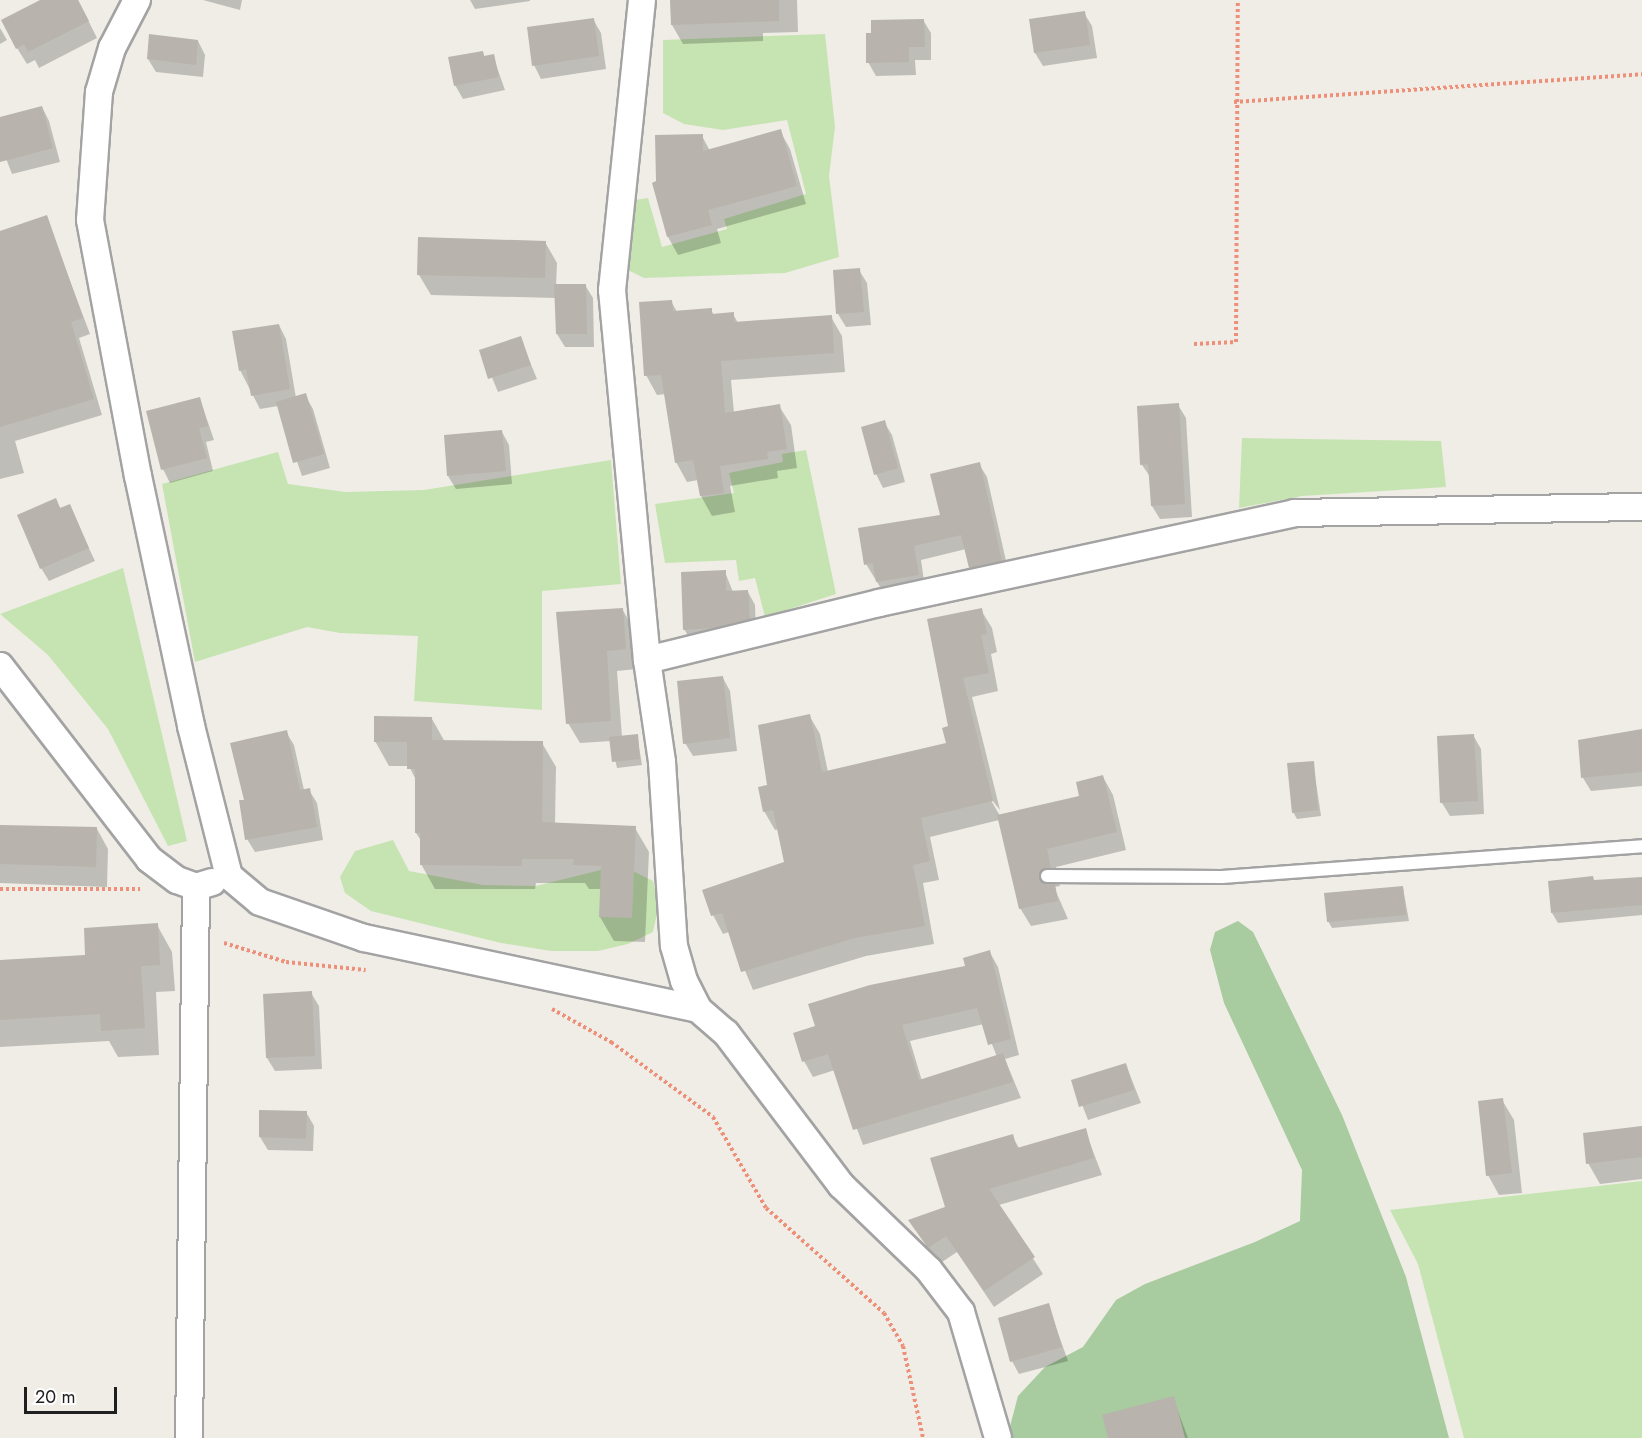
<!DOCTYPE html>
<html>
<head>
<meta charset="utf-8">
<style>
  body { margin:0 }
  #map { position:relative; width:1642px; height:1438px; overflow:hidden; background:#efede6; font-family:Jost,sans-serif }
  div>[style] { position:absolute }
  .grass>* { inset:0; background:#c6e4b1 }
  .forest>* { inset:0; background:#a8cb9f }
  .shadow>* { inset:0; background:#0003 }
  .building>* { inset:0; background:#b8b3ac }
  .path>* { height:4px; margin-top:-2px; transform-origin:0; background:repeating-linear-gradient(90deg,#ee8f79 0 3px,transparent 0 6px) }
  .roads { filter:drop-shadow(2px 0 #a3a3a3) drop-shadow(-2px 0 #a3a3a3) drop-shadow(0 2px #a3a3a3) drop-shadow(0 -2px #a3a3a3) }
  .lane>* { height:12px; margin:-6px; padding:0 6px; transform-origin:6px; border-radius:6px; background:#fff }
  .street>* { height:26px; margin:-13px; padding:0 13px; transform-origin:13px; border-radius:13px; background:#fff }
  span { translate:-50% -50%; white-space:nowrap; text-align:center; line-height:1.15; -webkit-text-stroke:4.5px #fff; paint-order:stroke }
  .scale { position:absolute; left:24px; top:1387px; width:93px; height:27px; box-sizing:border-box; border:3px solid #1f1f1f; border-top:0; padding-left:8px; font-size:18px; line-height:21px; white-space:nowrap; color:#1f1f1f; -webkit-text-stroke:4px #fff; paint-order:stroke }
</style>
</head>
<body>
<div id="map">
  <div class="grass">
    <div style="clip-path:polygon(825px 34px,835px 127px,829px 176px,839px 257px,785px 273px,644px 278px,630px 271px,629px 201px,648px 198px,662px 247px,727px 229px,724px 219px,806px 194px,787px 120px,723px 130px,684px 124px,663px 113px,663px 40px)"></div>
    <div style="clip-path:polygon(1242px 438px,1441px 441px,1446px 487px,1302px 496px,1239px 508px)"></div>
    <div style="clip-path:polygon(806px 450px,836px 594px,765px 617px,755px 578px,739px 581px,736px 560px,665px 563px,655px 504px,734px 493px,729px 473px,783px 462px,782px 454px)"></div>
    <div style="clip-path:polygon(278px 452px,288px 484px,345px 492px,424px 490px,611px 460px,621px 584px,542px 591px,542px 710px,414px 701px,418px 636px,340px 633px,307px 627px,195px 662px,162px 484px)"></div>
    <div style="clip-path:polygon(123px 568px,187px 841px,168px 846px,108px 729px,48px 655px,0 614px)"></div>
    <div style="clip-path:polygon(393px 840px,409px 871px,483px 885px,536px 886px,621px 865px,653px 881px,659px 904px,653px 932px,628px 944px,598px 951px,551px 951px,501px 943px,371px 911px,345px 893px,340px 877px,355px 851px)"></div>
    <div style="clip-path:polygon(1642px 1181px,1642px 1438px,1464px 1438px,1418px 1264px,1390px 1210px)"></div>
  </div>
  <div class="forest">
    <div style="clip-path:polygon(1238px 921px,1253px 932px,1342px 1115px,1406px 1277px,1449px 1438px,1007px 1438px,1018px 1396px,1045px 1367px,1083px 1347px,1116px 1300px,1145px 1284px,1255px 1242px,1300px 1221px,1302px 1170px,1224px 1003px,1210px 950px,1215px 932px)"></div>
  </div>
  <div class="shadow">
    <div style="clip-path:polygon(41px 0,78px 0,97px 38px,39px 68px,35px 60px,27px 64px,17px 48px)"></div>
    <div style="clip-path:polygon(203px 0,242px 0,240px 10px)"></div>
    <div style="clip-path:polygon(470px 0,530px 0,530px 1px,475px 9px)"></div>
    <div style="clip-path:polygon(671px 0,797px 0,798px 32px,763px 33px,763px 41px,683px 44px,672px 25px)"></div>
    <div style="clip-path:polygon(1084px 13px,1092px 26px,1097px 58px,1043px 66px,1035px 53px,1030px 20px)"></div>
    <div style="clip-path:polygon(593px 19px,601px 33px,606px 69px,541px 79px,534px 65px)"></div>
    <div style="clip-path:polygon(923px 20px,931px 33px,931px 60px,915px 60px,916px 75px,876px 76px,868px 62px)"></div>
    <div style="clip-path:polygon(0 28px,7px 40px,0 44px)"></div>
    <div style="clip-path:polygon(198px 41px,205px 55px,203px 77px,156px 72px,148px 59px)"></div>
    <div style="clip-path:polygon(482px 52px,485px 57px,493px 56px,505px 90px,463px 99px,455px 85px)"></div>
    <div style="clip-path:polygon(42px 107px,49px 121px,60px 162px,12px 174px,0 143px,0 118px)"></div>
    <div style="clip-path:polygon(780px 131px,790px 149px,806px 204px,717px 229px,721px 243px,678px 255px,668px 237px,702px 136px,710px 151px)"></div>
    <div style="clip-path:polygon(46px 217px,90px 334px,79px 338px,102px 415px,15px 441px,24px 473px,0 479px,0 233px)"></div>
    <div style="clip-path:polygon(545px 242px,557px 263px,556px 286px,585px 285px,593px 298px,594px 347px,565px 347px,557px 334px,556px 298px,431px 295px,419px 275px)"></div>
    <div style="clip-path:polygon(859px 270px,867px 283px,871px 325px,846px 327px,838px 314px)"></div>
    <div style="clip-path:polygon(671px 301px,677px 312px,711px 310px,714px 315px,733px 314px,738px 323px,831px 317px,842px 336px,845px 372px,731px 380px,734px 413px,779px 406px,791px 425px,797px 468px,777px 471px,778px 478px,730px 486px,735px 512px,712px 516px,701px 496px,698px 480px,687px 482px,676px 462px,666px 394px,657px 395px,646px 375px)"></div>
    <div style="clip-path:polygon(279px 325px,286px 339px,296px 398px,305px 395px,313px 409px,330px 468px,302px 476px,278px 406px,260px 409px,240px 370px)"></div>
    <div style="clip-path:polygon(520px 338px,537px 379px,498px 392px,481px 351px)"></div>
    <div style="clip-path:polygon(200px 399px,214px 440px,206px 442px,213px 471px,170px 483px,163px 469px)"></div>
    <div style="clip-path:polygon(1178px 405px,1186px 418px,1192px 517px,1160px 519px,1152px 506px,1151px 478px,1142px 465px,1138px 407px)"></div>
    <div style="clip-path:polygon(884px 422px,892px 435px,905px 482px,883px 488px,876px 474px)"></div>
    <div style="clip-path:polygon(502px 432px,509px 445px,512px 484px,456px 489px,448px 476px)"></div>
    <div style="clip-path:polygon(979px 464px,987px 477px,1009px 574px,978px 581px,966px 549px,921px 560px,925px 588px,885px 595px,866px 564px,942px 516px)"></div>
    <div style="clip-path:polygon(55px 500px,61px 509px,69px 506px,95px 561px,49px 581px,41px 568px)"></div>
    <div style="clip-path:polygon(725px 572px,733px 592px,748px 592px,755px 605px,756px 633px,692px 642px,684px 629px)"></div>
    <div style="clip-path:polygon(622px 609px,634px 629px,637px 669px,617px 671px,622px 737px,637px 735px,642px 765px,617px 768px,611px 741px,580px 743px,568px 723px)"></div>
    <div style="clip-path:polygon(981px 610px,992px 628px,997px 652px,991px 654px,998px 691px,972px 697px,1000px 810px,988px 795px,1000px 816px,1081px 797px,1103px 777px,1113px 795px,1126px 850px,1056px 867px,1060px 886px,1054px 887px,1068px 919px,1031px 926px,1020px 908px,999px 820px,930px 837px,939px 880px,923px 883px,934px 944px,866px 956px,753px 990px,729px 932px,723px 934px,713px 915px,786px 863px,779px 829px,775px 830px,764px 811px,769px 786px,809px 715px,820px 734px,828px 772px,947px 744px,950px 727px,928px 620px)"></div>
    <div style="clip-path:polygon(723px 678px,730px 691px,737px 751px,693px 756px,685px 743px)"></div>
    <div style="clip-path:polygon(432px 719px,445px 742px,542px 743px,556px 767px,555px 825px,635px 828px,649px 852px,645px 942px,614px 941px,600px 917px,602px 889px,589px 889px,585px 883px,536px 883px,535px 889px,435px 889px,421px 864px,422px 842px,416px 833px,417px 782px,409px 766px,389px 766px,375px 741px)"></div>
    <div style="clip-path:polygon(1642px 731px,1642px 786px,1591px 791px,1583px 778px)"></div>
    <div style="clip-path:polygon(286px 732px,294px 745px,304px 790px,309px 790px,317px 803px,323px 840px,255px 852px,247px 839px,246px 801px)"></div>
    <div style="clip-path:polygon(1473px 735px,1481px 749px,1484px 814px,1450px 816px,1442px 803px)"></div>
    <div style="clip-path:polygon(1313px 762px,1321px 816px,1297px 819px,1293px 812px)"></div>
    <div style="clip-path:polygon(0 826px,97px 829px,108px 849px,107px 887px,0 883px)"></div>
    <div style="clip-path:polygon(1642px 877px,1642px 915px,1558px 923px,1552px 913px)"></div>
    <div style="clip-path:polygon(1403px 888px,1409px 921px,1332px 928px,1328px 921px)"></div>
    <div style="clip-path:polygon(157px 925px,172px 952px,175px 991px,156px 992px,159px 1055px,118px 1057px,109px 1041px,0 1047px,0 961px,87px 956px)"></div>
    <div style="clip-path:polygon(evenodd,989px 951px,998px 967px,1019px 1055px,1005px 1059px,1021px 1098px,863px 1145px,835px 1070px,813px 1077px,804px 1061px,817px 1027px,967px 967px,989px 951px,984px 1024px,997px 1057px,922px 1081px,910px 1041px,984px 1024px)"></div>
    <div style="clip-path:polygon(311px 993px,319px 1006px,322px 1069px,275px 1071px,267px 1058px)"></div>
    <div style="clip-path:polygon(1126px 1065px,1141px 1103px,1088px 1120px,1073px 1081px)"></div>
    <div style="clip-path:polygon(1502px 1100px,1514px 1120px,1522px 1193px,1499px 1195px,1488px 1175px)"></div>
    <div style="clip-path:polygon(306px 1112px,314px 1126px,313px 1151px,268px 1150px,260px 1137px)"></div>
    <div style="clip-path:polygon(1642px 1128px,1642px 1179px,1600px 1184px,1588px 1163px)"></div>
    <div style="clip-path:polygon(1085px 1130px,1102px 1175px,999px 1205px,1043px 1274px,994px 1307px,957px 1252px,939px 1264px,910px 1221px,946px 1208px,1012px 1136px,1019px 1148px)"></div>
    <div style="clip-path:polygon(1048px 1305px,1068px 1361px,1019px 1374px,1012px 1361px)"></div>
    <div style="clip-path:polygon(1173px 1398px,1188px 1438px,1109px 1438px)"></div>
  </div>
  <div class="building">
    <div style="clip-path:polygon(40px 0,78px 0,89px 21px,28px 52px,24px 44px,16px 49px,1px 20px)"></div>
    <div style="clip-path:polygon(670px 0,779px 0,779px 21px,671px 25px)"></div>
    <div style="clip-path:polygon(1085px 11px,1090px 45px,1034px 53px,1029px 19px)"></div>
    <div style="clip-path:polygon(594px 18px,599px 56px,532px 66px,527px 27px)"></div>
    <div style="clip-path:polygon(924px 19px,925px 47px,909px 47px,909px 62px,866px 63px,866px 33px,871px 33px,871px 20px)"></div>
    <div style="clip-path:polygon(149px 34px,198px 40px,196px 65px,147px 59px)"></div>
    <div style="clip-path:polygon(483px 51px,484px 56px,494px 54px,499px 77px,454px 86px,448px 57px)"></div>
    <div style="clip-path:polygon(42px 106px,53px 148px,0 162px,0 117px)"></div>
    <div style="clip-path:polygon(781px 129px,797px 186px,708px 210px,712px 225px,667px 237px,652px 183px,656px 181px,655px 135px,703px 134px,703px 151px)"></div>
    <div style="clip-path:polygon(47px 215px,83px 318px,71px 322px,94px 399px,0 427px,0 231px)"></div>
    <div style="clip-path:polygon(418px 237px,546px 241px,545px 278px,417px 275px)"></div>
    <div style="clip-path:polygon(860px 268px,864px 312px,836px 314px,833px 270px)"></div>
    <div style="clip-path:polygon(554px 284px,586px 284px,587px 334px,556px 334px)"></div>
    <div style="clip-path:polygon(672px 300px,673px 311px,712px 308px,712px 314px,734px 312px,734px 322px,832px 315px,834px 353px,721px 361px,725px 413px,780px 404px,787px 449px,767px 452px,768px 459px,720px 466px,724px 493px,700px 496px,693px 460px,675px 463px,661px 375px,644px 376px,639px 302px)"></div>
    <div style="clip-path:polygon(279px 324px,290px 389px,251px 396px,246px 369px,239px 371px,232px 331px)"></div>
    <div style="clip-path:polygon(521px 336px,531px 365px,488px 379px,479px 350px)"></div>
    <div style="clip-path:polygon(306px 393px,324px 454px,293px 463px,276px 402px)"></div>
    <div style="clip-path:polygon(200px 397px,208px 426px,199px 428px,207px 458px,161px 470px,146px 411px)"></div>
    <div style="clip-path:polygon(1179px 403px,1185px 504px,1151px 506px,1148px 464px,1140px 465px,1137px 406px)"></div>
    <div style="clip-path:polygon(885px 420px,898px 468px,874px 475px,861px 427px)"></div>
    <div style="clip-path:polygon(502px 430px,506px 471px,447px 476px,444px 435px)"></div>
    <div style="clip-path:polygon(980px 462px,1002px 561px,969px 568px,961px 535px,914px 546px,919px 575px,876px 582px,873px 563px,864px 565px,858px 528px,940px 515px,930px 474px)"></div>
    <div style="clip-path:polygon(56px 498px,60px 508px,70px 504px,89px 548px,40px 569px,17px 515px)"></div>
    <div style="clip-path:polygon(726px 570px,726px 591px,748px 590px,750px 619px,713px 628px,683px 630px,681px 572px)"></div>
    <div style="clip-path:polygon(623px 608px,626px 649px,607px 651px,611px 721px,566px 724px,556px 612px)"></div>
    <div style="clip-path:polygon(982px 608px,987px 634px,981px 635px,989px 673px,963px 678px,993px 801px,921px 818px,930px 861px,913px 865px,925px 926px,855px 938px,741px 972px,722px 913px,711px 916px,702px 890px,784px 862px,773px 810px,763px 812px,758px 787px,767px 785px,758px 725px,810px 714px,822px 772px,946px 743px,942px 728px,948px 726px,927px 619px)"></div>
    <div style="clip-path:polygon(723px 676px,730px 738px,683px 744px,677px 681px)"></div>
    <div style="clip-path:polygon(374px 716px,432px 717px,432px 740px,543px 741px,542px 822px,636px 826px,632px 918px,599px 917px,601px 866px,573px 865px,574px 859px,522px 859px,522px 866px,420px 865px,420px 833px,415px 833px,415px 769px,407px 769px,407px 742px,374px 742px)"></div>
    <div style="clip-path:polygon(1642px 729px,1642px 772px,1581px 778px,1578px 740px)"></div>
    <div style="clip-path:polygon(287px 730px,300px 790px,310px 788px,317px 827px,245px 840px,239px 800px,244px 800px,230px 743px)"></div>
    <div style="clip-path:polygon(638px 734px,640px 759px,612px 762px,609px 737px)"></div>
    <div style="clip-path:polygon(1474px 734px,1478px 801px,1440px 803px,1437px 736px)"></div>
    <div style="clip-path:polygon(1314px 761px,1318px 810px,1292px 813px,1287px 763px)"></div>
    <div style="clip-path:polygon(1103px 775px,1117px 832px,1047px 849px,1051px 868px,1042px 869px,1039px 877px,1043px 883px,1055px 884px,1058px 901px,1019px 909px,997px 815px,1079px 796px,1076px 782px)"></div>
    <div style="clip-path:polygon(0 825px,97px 827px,96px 867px,0 864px)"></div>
    <div style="clip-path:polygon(1593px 876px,1594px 880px,1642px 877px,1642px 905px,1551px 913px,1548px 881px)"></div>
    <div style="clip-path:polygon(1403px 886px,1406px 915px,1327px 922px,1324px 893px)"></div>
    <div style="clip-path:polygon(158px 923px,160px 965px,141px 966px,145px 1028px,101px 1031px,100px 1014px,0 1020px,0 960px,85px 955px,84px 928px)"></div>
    <div style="clip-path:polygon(990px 950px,1011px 1039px,988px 1045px,977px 1008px,902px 1025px,919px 1080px,1003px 1053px,1013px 1082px,853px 1130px,828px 1054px,802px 1062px,793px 1033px,815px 1026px,808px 1004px,870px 985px,965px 966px,963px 958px)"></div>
    <div style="clip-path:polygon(312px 991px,315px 1056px,266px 1058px,263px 994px)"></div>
    <div style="clip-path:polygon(1126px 1063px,1134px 1090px,1079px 1107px,1071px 1080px)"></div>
    <div style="clip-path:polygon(1503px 1098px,1512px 1173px,1486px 1176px,1478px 1101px)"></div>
    <div style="clip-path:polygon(259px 1110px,307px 1111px,306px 1139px,259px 1137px)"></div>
    <div style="clip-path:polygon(1642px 1126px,1642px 1157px,1586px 1164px,1583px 1133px)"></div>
    <div style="clip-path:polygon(1086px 1128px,1094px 1158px,989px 1189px,1035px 1257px,984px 1291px,946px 1236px,928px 1248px,908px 1220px,945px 1207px,930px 1158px,1013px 1134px,1017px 1148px)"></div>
    <div style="clip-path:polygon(1049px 1303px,1062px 1347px,1010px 1362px,998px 1318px)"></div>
    <div style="clip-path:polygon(1174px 1396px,1185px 1438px,1108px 1438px,1102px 1415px)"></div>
  </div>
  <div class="path">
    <div style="left:1234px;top:102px;width:409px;rotate:-3.9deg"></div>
    <div style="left:1194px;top:344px;width:42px;rotate:-2.7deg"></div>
    <div style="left:1236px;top:342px;width:342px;rotate:-89.7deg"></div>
    <div style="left:0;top:889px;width:140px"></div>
    <div style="left:224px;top:943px;width:65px;rotate:17deg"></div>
    <div style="left:286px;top:962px;width:80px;rotate:5.7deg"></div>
    <div style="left:552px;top:1009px;width:68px;rotate:29.2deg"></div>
    <div style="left:611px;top:1042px;width:127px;rotate:36.3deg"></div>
    <div style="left:713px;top:1117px;width:105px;rotate:59.8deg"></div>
    <div style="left:766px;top:1208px;width:158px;rotate:41.7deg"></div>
    <div style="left:884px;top:1313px;width:38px;rotate:60deg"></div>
    <div style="left:903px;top:1346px;width:94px;rotate:77.7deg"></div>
  </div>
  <div class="roads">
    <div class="lane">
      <div style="left:1047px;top:876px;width:175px;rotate:0.3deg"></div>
      <div style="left:1222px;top:877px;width:421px;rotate:-4.2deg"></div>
    </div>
    <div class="street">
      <div style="left:137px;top:0;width:54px;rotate:117.5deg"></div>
      <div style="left:112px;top:48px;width:46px;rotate:106.5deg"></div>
      <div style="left:99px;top:92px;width:128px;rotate:94deg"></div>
      <div style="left:90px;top:220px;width:260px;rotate:79.4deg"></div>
      <div style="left:138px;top:476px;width:256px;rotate:78deg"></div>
      <div style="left:191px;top:726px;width:155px;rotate:75.8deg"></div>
      <div style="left:229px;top:876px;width:40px;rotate:40deg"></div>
      <div style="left:260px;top:902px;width:110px;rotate:19.1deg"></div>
      <div style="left:364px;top:938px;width:341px;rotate:12deg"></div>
      <div style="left:642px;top:0;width:292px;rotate:95.9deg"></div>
      <div style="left:612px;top:290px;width:372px;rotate:84.6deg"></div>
      <div style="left:647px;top:660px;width:103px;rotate:81.6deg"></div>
      <div style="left:662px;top:762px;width:184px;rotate:86.3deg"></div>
      <div style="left:674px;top:946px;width:36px;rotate:74deg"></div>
      <div style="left:684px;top:981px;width:31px;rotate:63deg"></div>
      <div style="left:698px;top:1009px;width:37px;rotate:41deg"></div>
      <div style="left:726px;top:1033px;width:191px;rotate:52.9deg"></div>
      <div style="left:841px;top:1185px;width:122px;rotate:44deg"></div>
      <div style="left:929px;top:1270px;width:53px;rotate:52.7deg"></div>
      <div style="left:961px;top:1312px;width:131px;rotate:73.6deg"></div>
      <div style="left:647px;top:660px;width:239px;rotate:-13.8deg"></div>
      <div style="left:879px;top:603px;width:425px;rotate:-12.2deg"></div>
      <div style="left:1294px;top:513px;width:348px;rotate:-1deg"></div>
      <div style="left:0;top:666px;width:244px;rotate:52.3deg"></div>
      <div style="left:149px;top:859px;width:35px;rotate:37deg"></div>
      <div style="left:177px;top:880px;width:20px;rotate:20deg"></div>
      <div style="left:196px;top:887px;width:17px;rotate:-17deg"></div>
      <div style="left:189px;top:1438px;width:551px;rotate:-89.27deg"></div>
    </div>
  </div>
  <div class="scale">20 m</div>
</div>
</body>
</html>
